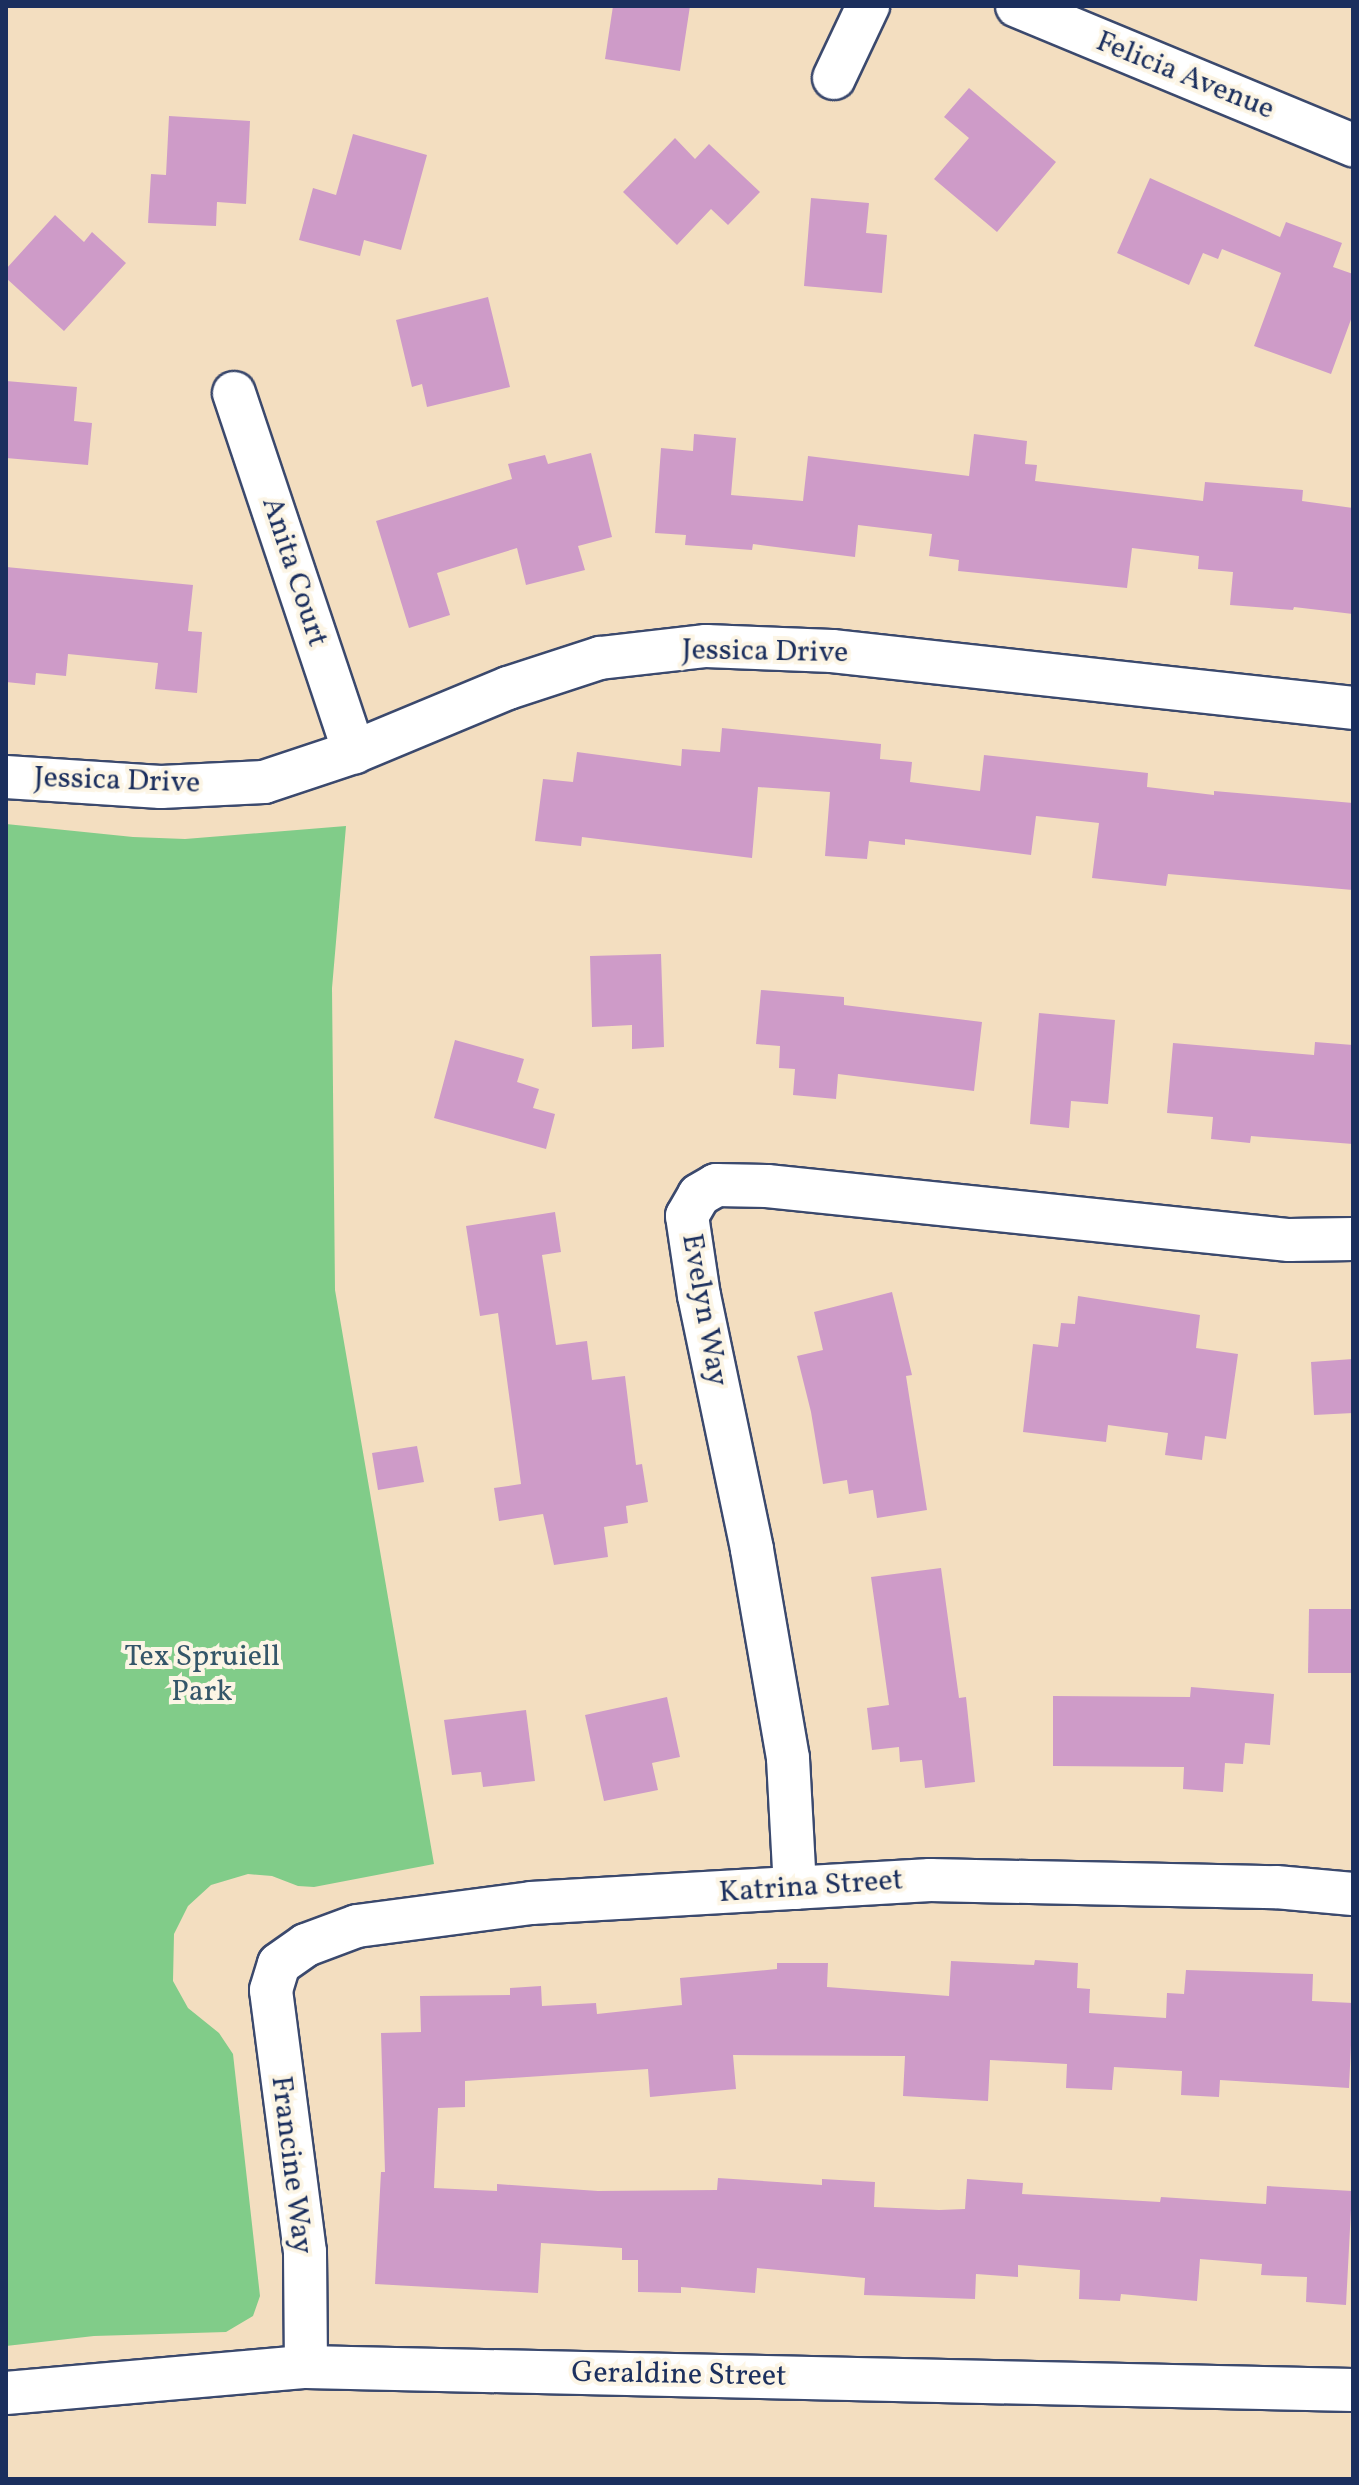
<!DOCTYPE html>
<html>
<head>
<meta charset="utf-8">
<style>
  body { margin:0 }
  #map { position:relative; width:1359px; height:2485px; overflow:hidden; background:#f3dec0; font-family:Vollkorn,serif }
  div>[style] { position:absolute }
  .green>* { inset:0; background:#81cc89 }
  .building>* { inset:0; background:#ce9bc8 }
  .roads { filter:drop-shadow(2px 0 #3b496d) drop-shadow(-2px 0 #3b496d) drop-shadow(0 2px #3b496d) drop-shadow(0 -2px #3b496d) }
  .minor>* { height:42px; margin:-21px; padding:0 21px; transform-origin:21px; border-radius:21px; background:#fff }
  span { translate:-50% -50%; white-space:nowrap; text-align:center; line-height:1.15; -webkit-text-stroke:8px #fcf5e5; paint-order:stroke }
  .street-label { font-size:30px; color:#1b2f5e }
  .park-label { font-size:30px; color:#345669 }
  .frame { position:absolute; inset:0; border:8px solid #1b2f5e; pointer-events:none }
</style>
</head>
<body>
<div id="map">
  <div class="green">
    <div style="clip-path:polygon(6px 824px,133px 837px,185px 839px,346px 826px,332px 988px,335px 1290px,434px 1864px,314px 1887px,298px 1886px,272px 1876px,248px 1874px,211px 1885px,188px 1906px,174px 1934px,173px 1981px,188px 2008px,219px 2033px,233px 2054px,260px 2296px,253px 2316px,226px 2332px,94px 2336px,6px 2346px)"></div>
  </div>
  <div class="building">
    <div style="clip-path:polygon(613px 6px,690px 6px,680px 71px,605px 59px)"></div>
    <div style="clip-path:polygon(969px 88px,1056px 162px,997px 232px,934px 179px,969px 138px,944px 117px)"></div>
    <div style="clip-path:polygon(169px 116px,250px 121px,246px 204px,217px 202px,216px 226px,148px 223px,151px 174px,166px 175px)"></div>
    <div style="clip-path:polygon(353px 134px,427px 155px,401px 250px,364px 240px,360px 256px,299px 240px,313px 188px,336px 195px)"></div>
    <div style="clip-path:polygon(675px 138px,695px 159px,709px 144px,760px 192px,728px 225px,711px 209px,677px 245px,623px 192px)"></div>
    <div style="clip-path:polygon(1150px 178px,1280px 237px,1286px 222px,1342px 243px,1333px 267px,1353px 274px,1353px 314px,1331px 374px,1254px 346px,1281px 273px,1222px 249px,1218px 259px,1203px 253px,1189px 285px,1117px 253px)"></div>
    <div style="clip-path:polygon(811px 198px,869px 203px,866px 233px,887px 235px,882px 293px,804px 286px)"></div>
    <div style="clip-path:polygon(55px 215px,84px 242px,92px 232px,126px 263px,64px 331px,6px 278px,6px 269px)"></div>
    <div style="clip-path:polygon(488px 297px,510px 387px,427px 407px,422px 384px,412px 387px,396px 320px)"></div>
    <div style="clip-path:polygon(6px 381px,77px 387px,74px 421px,92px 423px,88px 465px,6px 458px)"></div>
    <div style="clip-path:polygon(694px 434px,736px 438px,731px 495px,803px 501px,808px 456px,969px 476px,974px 434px,1027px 441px,1025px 464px,1037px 465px,1035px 481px,1203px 501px,1205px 482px,1303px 490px,1302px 501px,1353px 508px,1353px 614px,1294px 607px,1293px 610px,1230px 605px,1233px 572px,1198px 569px,1199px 556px,1132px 548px,1127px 588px,958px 571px,959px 560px,929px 556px,932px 534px,858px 525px,855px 557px,753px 544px,752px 550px,685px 545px,686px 535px,655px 533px,661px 448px,693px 451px)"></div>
    <div style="clip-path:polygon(591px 453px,612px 537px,578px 546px,585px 570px,526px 585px,517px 548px,437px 573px,450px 615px,409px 628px,376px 521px,512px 479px,508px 464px,545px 455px,548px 464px)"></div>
    <div style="clip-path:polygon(6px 567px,193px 585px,188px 631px,202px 632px,197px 693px,155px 689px,158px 663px,68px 654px,66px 676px,36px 673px,35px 685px,6px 682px)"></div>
    <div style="clip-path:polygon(722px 728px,881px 744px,880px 759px,912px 762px,910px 782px,980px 791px,984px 755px,1148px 773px,1147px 787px,1214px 795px,1214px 791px,1353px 803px,1353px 890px,1168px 874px,1166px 886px,1092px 878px,1099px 823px,1036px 816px,1031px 855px,905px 839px,905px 845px,869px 841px,867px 859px,825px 856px,830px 792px,758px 787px,752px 858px,582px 837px,581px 846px,535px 841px,543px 779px,573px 782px,577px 752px,681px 766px,682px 749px,720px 752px)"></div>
    <div style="clip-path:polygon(661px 954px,664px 1047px,632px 1049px,632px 1025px,592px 1027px,590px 956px)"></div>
    <div style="clip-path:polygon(761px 990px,844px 997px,844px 1005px,982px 1022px,974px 1091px,838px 1074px,836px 1099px,793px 1095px,795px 1069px,779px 1068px,780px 1046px,756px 1044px)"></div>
    <div style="clip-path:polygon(1039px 1013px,1115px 1020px,1108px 1104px,1071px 1101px,1069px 1128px,1030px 1124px)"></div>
    <div style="clip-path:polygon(455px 1040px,524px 1059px,517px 1082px,539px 1089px,533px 1108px,555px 1114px,546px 1149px,434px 1118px)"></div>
    <div style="clip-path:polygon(1315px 1042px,1353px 1045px,1353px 1144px,1251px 1136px,1250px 1143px,1211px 1139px,1213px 1117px,1167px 1113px,1173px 1043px,1314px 1055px)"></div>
    <div style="clip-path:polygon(555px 1212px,561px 1252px,542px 1255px,556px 1345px,587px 1341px,592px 1380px,625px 1376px,636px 1465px,642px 1464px,648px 1502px,626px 1506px,628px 1523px,604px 1527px,608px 1557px,554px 1565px,543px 1514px,499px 1521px,494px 1488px,521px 1484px,498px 1313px,480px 1316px,466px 1226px)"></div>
    <div style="clip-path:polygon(892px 1292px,912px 1375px,906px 1376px,927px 1510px,877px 1518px,873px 1490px,849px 1494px,847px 1480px,823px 1484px,811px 1412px,797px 1356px,823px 1350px,814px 1312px)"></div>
    <div style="clip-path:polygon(1078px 1296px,1200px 1315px,1196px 1348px,1238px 1354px,1226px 1439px,1205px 1436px,1202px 1460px,1165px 1455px,1168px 1433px,1108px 1425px,1106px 1442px,1023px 1432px,1033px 1344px,1058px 1347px,1061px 1323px,1075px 1324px)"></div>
    <div style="clip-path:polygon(1353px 1359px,1353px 1413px,1314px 1415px,1311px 1362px)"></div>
    <div style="clip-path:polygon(417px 1446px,424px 1482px,378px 1490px,372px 1453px)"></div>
    <div style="clip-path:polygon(941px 1568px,959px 1698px,966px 1697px,975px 1782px,925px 1788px,922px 1760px,900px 1762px,899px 1747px,872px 1750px,867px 1708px,889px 1705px,871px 1577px)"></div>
    <div style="clip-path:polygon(1309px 1609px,1353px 1609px,1353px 1673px,1308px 1673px)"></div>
    <div style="clip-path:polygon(1191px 1687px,1274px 1694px,1270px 1745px,1245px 1743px,1243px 1764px,1225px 1763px,1223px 1792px,1183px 1789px,1184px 1767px,1053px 1766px,1053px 1696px,1190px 1697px)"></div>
    <div style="clip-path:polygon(667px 1697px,680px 1757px,652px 1763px,658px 1790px,604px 1801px,585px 1715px)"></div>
    <div style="clip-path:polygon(526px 1710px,535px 1781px,483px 1787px,481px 1772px,452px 1775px,444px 1720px)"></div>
    <div style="clip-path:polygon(1035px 1960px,1078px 1963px,1077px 1988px,1090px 1989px,1089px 2013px,1166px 2018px,1167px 1993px,1184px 1994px,1186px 1970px,1313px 1974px,1312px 2001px,1353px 2003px,1349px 2088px,1220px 2080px,1219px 2097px,1181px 2095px,1182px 2071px,1114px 2067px,1112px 2090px,1066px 2088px,1067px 2064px,990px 2060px,988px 2101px,903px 2096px,905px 2056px,733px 2055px,736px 2089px,650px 2097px,648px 2069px,465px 2081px,465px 2107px,438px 2108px,434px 2188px,497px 2191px,497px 2184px,598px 2191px,717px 2190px,718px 2178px,822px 2185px,822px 2179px,875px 2182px,874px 2207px,939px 2210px,965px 2209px,967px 2179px,1023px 2183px,1022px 2194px,1160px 2202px,1161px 2197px,1266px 2204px,1267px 2186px,1352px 2191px,1346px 2305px,1306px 2302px,1307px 2277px,1261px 2275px,1262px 2264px,1200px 2259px,1197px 2301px,1121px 2294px,1120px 2301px,1079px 2299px,1080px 2270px,1018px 2265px,1018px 2277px,976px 2274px,975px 2299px,864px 2295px,865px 2278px,757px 2268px,755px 2293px,681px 2287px,681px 2293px,638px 2292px,638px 2260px,622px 2260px,622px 2248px,541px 2243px,538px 2293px,375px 2284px,381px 2172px,385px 2172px,381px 2033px,421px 2032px,420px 1996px,510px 1995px,510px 1988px,541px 1986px,542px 2006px,596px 2003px,597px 2014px,682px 2005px,680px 1978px,777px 1969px,777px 1963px,828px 1963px,827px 1987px,949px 1996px,951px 1961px,1034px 1965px)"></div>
  </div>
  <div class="roads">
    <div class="minor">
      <div style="left:1017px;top:6px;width:364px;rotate:22.5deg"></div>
      <div style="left:834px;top:78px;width:80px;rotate:-64.7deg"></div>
      <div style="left:234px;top:393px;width:379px;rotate:71.5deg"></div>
      <div style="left:6px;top:777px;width:155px;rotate:3.7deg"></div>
      <div style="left:161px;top:787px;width:103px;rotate:-2.8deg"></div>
      <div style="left:264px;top:782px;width:95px;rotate:-18.4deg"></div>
      <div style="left:354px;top:752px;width:167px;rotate:-22.6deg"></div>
      <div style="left:508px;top:688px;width:97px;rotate:-18.1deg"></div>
      <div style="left:600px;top:658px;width:107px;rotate:-6.5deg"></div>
      <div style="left:706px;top:646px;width:126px;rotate:2.3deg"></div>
      <div style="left:832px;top:651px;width:524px;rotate:6.24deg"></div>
      <div style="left:795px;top:1888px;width:130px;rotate:-93.1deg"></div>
      <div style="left:788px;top:1758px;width:212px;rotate:-99.8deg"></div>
      <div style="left:752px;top:1549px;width:258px;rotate:-101.8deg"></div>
      <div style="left:699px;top:1296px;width:81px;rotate:-98.5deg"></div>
      <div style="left:687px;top:1216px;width:24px;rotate:-60deg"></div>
      <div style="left:699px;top:1195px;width:20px;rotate:-30deg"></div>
      <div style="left:716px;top:1185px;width:51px;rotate:1.1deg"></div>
      <div style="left:767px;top:1186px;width:525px;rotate:5.91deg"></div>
      <div style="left:1289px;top:1240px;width:64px;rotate:-0.9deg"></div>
      <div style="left:306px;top:2367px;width:115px;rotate:-90.5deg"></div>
      <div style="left:305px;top:2252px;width:264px;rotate:-97.4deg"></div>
      <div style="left:271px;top:1990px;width:27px;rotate:-73deg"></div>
      <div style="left:279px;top:1964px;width:33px;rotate:-35deg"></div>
      <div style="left:306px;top:1945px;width:54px;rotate:-20.4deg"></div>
      <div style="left:357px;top:1926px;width:176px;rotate:-7.5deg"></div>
      <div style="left:531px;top:1903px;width:400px;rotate:-3.3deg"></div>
      <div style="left:930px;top:1880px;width:346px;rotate:1.2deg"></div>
      <div style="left:1276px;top:1887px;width:77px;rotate:5.2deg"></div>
      <div style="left:6px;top:2393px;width:301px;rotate:-5deg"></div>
      <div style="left:306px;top:2367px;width:1047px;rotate:1.26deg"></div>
    </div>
  </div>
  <div class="street-label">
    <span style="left:1185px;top:76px;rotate:22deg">Felicia Avenue</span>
    <span style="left:294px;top:572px;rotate:72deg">Anita Court</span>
    <span style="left:765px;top:652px;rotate:1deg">Jessica Drive</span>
    <span style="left:117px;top:781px;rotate:2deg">Jessica Drive</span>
    <span style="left:704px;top:1310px;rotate:80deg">Evelyn Way</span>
    <span style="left:811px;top:1887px;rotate:-4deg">Katrina Street</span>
    <span style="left:291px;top:2165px;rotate:83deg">Francine Way</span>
    <span style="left:679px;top:2375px;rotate:1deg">Geraldine Street</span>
  </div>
  <div class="park-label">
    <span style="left:202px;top:1674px">Tex Spruiell<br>Park</span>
  </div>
  <div class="frame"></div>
</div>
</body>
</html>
